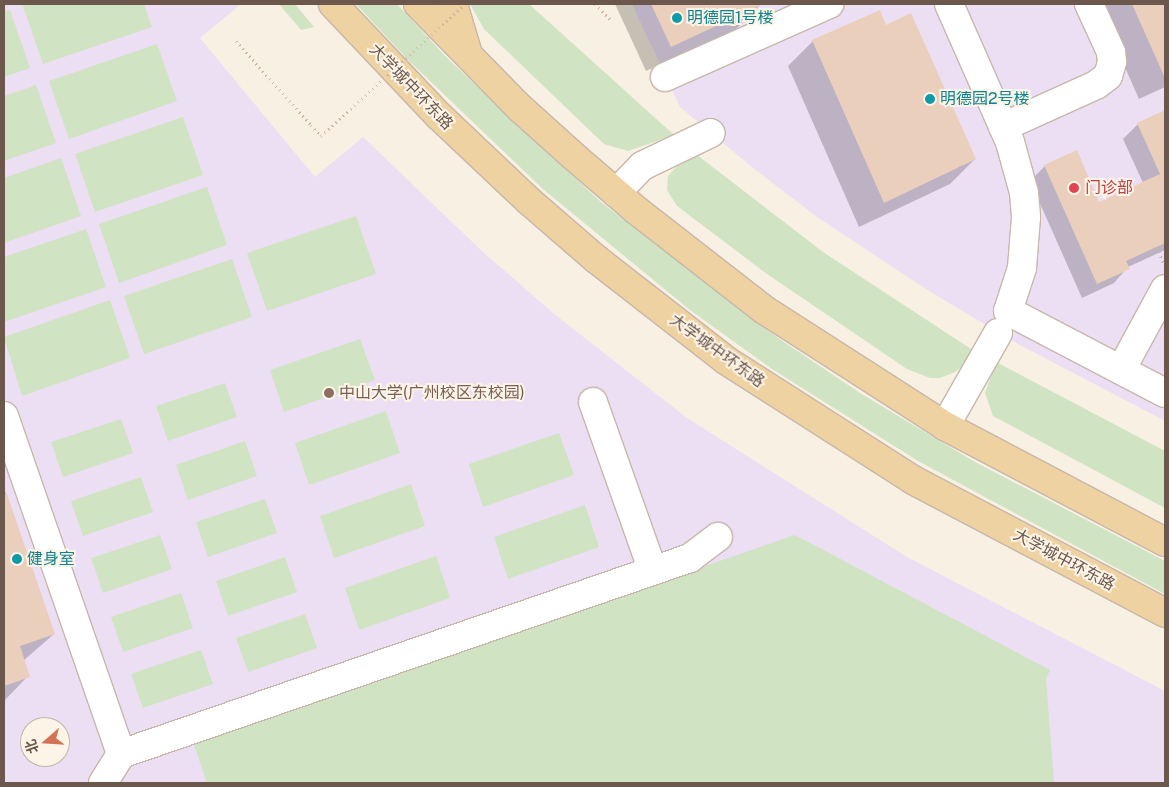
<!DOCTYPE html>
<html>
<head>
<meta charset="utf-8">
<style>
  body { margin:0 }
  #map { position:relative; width:1169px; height:787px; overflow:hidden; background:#f8f0e2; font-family:"Public Sans","Noto Sans SC",sans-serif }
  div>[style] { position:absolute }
  .education>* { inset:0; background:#ecdff4 }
  .green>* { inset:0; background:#d0e3c3 }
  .shadow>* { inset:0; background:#0003 }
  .building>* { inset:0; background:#eacfbd }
  .path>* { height:3px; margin-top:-1.5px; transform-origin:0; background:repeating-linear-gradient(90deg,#ceb3a1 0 1px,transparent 0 5px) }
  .roads { filter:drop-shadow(1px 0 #c7b7ab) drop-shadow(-1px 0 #c7b7ab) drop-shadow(0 1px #c7b7ab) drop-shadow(0 -1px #c7b7ab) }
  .minor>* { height:28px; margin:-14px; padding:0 14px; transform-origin:14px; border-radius:14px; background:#fff }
  .major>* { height:28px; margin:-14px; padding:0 14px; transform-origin:14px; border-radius:14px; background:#efd2a2 }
  .path-bridge>* { height:3px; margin-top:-1.5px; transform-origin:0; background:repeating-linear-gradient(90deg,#ceb3a1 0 1px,transparent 0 5px) }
  .dots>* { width:14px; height:14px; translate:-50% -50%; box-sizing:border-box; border:2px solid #fcf4e7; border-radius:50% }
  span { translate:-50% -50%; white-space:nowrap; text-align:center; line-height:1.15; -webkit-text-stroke:4px #fcf4e7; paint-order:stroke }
  .culture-label { font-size:16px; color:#0d838f }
  .left { translate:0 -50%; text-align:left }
  .street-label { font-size:16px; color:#6c574c }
  .health-label { font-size:16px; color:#be3a42 }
  .education-label { font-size:16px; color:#785e54 }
  .frame { position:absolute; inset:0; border:5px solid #6c574c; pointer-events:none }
  .north { position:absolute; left:20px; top:717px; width:50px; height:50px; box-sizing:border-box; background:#fcf4e7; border:1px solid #c2b5a9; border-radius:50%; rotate:251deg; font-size:14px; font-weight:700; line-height:20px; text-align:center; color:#6c574c }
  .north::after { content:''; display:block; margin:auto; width:18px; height:22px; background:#d37256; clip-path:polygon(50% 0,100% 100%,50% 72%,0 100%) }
</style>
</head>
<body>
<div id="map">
  <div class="education">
    <div style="clip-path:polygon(evenodd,4px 4px,241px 4px,200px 38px,315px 177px,363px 137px,484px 253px,553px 313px,687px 418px,907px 557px,1165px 691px,1165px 783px,4px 783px,4px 4px,30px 727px,60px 727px,60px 757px,30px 757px,30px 727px)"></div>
    <div style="clip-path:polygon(632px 4px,1165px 4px,1165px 421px,1018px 344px,929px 291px,817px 217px,752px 167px,680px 107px)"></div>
  </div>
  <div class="green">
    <div style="clip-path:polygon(29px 4px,144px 4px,152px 27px,43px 64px,23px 6px)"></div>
    <div style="clip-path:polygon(279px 4px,295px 4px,314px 27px,301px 30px)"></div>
    <div style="clip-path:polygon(356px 4px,397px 4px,447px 58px,602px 203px,778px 338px,860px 393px,975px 462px,1165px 561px,1165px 594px,918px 461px,772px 369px,690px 310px,544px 190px,406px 58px)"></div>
    <div style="clip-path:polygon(470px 4px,529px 4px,674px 135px,628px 151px,604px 144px,484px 29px)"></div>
    <div style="clip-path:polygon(10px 10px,30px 68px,4px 77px,4px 12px)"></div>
    <div style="clip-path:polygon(157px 44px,177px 101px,69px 139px,49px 81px)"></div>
    <div style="clip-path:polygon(36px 85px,56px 143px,4px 161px,4px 96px)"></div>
    <div style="clip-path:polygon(183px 117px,203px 175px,95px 212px,75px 154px)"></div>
    <div style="clip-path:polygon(697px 155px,823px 252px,974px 351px,967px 363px,955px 372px,940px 378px,930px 378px,907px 369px,767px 274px,677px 206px,667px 190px,668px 176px,679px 164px)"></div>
    <div style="clip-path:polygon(61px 158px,81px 216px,4px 243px,4px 178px)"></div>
    <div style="clip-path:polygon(207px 187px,227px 245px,119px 283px,99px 224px)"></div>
    <div style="clip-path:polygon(356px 216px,376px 274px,267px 311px,247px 253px)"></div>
    <div style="clip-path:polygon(86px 229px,106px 287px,4px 322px,4px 257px)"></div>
    <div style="clip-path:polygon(232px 259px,252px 317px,144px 354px,124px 296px)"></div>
    <div style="clip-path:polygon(110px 300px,130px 358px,22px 396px,4px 337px)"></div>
    <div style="clip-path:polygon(360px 339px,375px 380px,284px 412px,270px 370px)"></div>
    <div style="clip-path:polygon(996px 362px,1165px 451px,1165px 508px,993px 416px,985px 393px)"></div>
    <div style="clip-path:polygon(225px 383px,237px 417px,168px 441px,156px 406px)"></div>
    <div style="clip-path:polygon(386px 411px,400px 453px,309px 485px,295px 443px)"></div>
    <div style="clip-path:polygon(121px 419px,133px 453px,63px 477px,51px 442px)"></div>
    <div style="clip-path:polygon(559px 433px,574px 475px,483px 507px,469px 464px)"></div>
    <div style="clip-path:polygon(245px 441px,257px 476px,188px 500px,176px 465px)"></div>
    <div style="clip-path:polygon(141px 477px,153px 512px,83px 536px,71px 501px)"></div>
    <div style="clip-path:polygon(411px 484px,425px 526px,334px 558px,320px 516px)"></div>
    <div style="clip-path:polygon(265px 499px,277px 533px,208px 557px,196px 522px)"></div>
    <div style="clip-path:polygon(585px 505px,599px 547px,508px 579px,494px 537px)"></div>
    <div style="clip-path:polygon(160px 535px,172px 569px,103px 593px,91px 558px)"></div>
    <div style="clip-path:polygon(795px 535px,1050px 670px,1046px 679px,1054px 783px,207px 783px,193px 742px)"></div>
    <div style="clip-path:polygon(436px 556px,450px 598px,359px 630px,345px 588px)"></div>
    <div style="clip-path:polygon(285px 557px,297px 592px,228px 616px,216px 581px)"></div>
    <div style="clip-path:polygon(181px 593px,193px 628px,123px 652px,111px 617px)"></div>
    <div style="clip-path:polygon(305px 614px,317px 648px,248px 672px,236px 638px)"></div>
    <div style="clip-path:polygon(201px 650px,213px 684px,143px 708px,131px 674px)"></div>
  </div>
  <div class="shadow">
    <div style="clip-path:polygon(615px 4px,761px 4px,736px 29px,646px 71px)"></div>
    <div style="clip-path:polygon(1097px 4px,1165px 4px,1165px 87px,1139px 99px)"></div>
    <div style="clip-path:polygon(886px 26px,975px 159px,950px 184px,859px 227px,788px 66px,813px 41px)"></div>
    <div style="clip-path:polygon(1165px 112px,1165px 250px,1128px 267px,1114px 283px,1082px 298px,1030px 181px,1045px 166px,1099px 203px,1143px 183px,1123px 139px,1138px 124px)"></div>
    <div style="clip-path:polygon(4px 488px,54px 634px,23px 661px,28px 676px,4px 701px)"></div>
  </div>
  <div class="building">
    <div style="clip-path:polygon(651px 4px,763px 4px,671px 47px)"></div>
    <div style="clip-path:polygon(1132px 4px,1165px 4px,1165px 78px)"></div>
    <div style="clip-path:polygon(880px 10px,886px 25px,911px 13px,976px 159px,884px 203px,812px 40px)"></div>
    <div style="clip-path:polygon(1165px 110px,1165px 243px,1126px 261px,1130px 269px,1097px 284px,1044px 165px,1077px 150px,1099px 202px,1160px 174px,1137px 123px)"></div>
    <div style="clip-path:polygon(7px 494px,55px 634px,20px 646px,30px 677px,4px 686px,4px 495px)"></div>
  </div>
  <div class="path">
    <div style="left:595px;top:4px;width:21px;rotate:45deg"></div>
    <div style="left:236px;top:41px;width:113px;rotate:48.2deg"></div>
    <div style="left:1157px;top:247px;width:17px;rotate:69deg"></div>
  </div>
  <div class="roads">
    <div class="minor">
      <div style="left:949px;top:4px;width:151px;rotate:66.2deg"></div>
      <div style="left:1010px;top:142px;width:53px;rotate:74.6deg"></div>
      <div style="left:1024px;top:193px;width:24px;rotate:85deg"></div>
      <div style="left:1026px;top:217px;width:51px;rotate:94.5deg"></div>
      <div style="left:1022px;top:268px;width:45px;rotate:108deg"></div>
      <div style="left:1008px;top:311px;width:177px;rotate:27.6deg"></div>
      <div style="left:665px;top:77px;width:180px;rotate:-24deg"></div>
      <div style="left:1003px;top:127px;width:102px;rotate:-24.3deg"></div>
      <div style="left:1096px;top:85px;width:15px;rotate:-37deg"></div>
      <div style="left:1108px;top:76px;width:15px;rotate:-74deg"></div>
      <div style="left:1112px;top:62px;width:10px;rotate:-96deg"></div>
      <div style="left:1111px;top:52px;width:53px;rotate:-114.6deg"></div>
      <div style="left:616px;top:193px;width:37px;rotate:-46deg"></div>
      <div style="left:642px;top:166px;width:76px;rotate:-25.6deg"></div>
      <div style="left:1121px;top:370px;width:92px;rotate:-61.5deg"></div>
      <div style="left:593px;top:402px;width:179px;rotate:70.5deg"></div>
      <div style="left:4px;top:416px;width:358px;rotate:70.9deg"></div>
      <div style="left:945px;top:426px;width:107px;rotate:-60.3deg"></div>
      <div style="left:103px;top:783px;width:34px;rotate:-58deg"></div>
      <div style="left:121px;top:754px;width:602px;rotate:-19.01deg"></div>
      <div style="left:690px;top:558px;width:35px;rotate:-37deg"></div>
    </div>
    <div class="major">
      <div style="left:333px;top:4px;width:153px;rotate:46.6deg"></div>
      <div style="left:438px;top:115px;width:125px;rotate:43.4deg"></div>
      <div style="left:529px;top:201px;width:89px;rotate:40.9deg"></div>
      <div style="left:596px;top:259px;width:166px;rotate:37.9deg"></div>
      <div style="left:727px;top:361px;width:221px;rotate:32.6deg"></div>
      <div style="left:913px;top:480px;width:285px;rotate:27.8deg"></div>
      <div style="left:418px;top:4px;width:146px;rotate:45.6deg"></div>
      <div style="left:520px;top:108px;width:69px;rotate:42deg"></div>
      <div style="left:571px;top:154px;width:86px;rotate:40.7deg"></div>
      <div style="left:636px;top:210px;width:161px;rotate:37.9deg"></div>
      <div style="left:763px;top:309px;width:216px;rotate:32.7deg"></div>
      <div style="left:945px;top:426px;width:249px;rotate:27.8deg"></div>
      <div style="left:453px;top:4px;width:49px;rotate:73.4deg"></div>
    </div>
  </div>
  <div class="path-bridge">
    <div style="left:311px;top:125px;width:15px;rotate:48deg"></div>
    <div style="left:321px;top:136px;width:195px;rotate:-42.5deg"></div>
  </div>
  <div class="dots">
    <div style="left:677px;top:18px;background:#0f9aa8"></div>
    <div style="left:930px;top:99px;background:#0f9aa8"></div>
    <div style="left:1074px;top:188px;background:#e0444e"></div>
    <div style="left:329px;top:393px;background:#8d6e63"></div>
    <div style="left:17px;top:559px;background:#0f9aa8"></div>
  </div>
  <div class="culture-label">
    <span class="left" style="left:687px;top:18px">明德园1号楼</span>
    <span class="left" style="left:940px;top:99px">明德园2号楼</span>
    <span class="left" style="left:27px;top:559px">健身室</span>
  </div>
  <div class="street-label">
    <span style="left:411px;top:87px;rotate:46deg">大学城中环东路</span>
    <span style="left:717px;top:351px;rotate:36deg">大学城中环东路</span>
    <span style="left:1064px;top:560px;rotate:28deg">大学城中环东路</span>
  </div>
  <div class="health-label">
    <span class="left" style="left:1085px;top:188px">门诊部</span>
  </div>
  <div class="education-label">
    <span class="left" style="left:339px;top:393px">中山大学(广州校区东校园)</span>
  </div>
  <div class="frame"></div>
  <div class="north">北</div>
</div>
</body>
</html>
